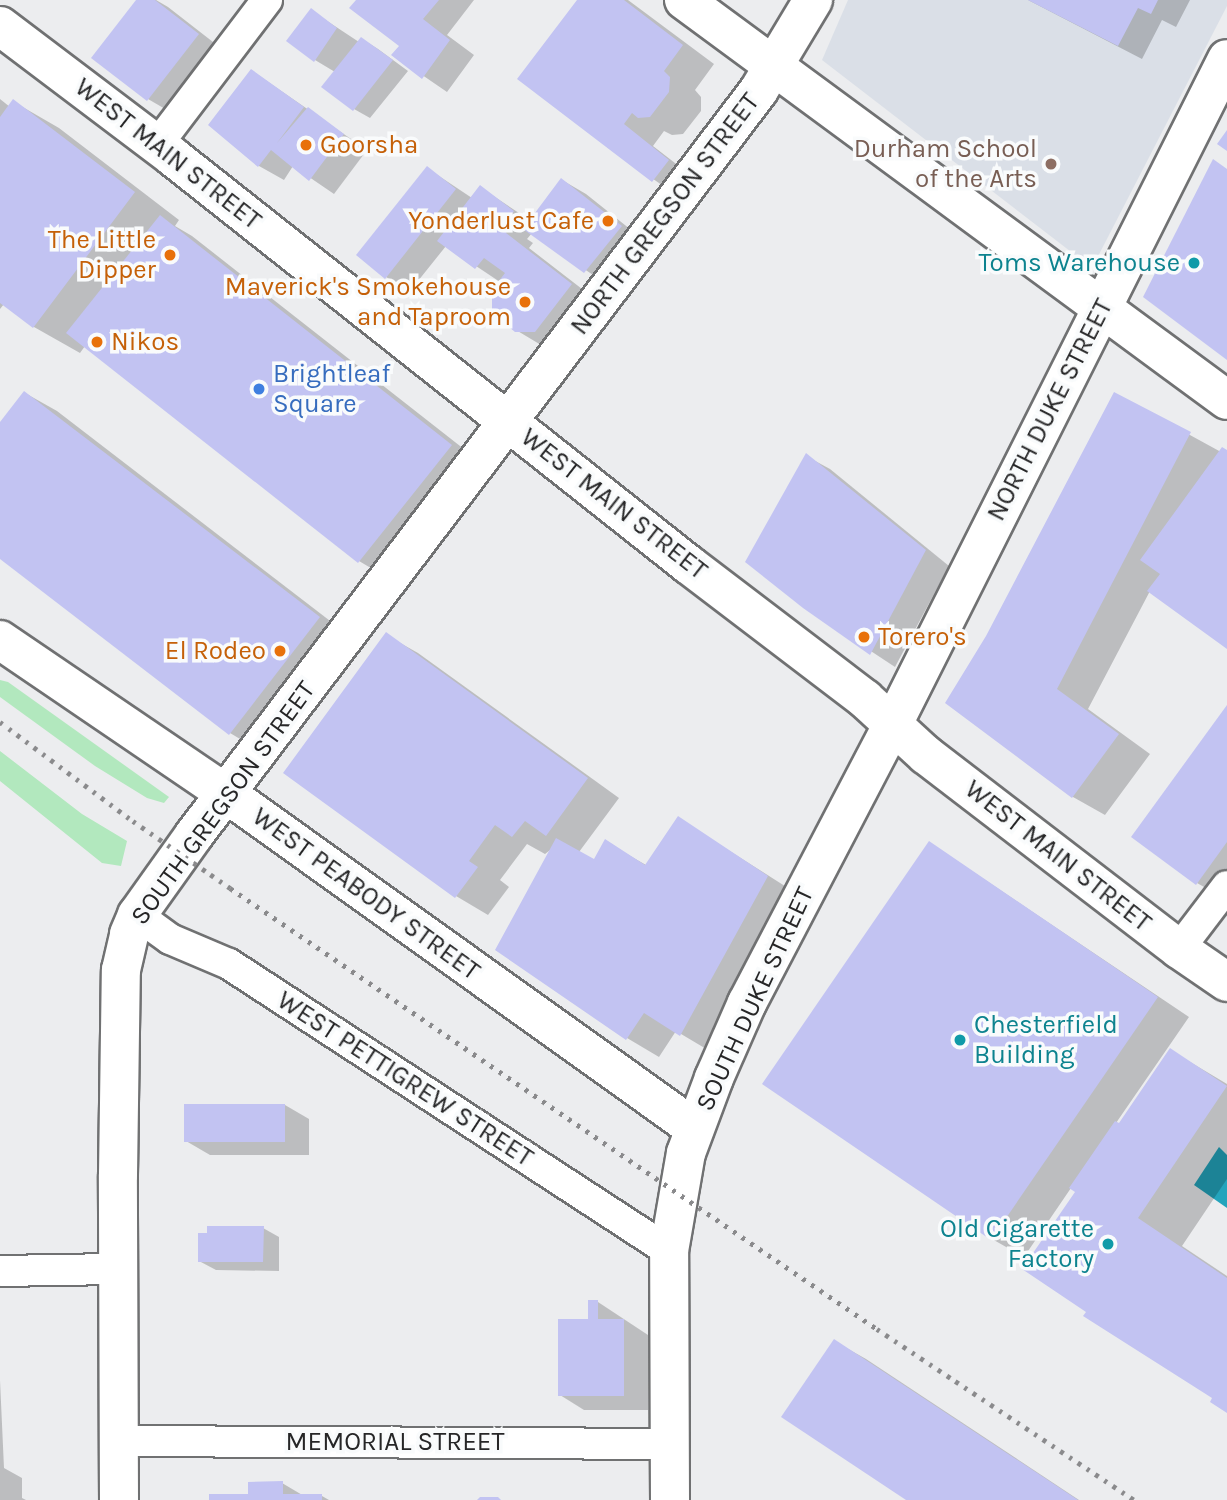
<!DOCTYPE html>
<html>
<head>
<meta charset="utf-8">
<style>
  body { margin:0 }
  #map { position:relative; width:1227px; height:1500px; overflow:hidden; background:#ecedef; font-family:Karla,sans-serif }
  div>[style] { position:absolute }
  .built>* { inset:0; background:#dadfe7 }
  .green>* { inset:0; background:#b2e8be }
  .water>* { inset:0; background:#24a4bc }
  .shadow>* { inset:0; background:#0003 }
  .building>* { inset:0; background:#c2c3f2 }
  .roads { filter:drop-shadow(2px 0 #707172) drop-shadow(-2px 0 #707172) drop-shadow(0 2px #707172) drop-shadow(0 -2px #707172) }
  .street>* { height:30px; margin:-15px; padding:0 15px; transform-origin:15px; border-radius:15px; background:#fff }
  .secondary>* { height:38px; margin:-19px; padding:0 19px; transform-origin:19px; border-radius:19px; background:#fff }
  .primary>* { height:38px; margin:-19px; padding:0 19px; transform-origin:19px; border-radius:19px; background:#fff }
  .rail>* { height:5px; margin-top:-2.5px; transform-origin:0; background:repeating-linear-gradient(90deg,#8a8a8c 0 3.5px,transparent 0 10.5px) }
  .dots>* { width:19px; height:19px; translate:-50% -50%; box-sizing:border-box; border:4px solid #f9fbfc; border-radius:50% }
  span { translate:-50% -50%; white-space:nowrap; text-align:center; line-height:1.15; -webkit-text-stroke:7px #f9fbfc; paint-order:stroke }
  .food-label { font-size:26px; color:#c56008 }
  .left { translate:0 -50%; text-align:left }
  .right { translate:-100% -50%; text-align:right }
  .education-label { font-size:26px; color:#785e54 }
  .street-label { font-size:26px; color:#262627 }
  .culture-label { font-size:26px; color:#0d838f }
  .shop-label { font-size:26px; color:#366cbe }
</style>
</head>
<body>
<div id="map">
  <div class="built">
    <div style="clip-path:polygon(848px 0,1227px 0,1227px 6px,1092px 268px,822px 60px)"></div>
  </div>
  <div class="green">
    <div style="clip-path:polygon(0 680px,8px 682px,169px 797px,164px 803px,147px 798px,95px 766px,0 697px)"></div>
    <div style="clip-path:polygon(0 751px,82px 814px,127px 841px,121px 866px,102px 863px,0 781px)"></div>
  </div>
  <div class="water">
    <div style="clip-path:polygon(1219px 1147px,1227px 1155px,1227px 1208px,1194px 1185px)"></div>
  </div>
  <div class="shadow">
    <div style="clip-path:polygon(138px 0,156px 0,168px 7px,222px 49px,172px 113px,148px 99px)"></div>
    <div style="clip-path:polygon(358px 0,474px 0,447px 35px,474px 55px,447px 92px,393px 55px,401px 46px)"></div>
    <div style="clip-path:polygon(579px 0,628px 0,714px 64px,695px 90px,701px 97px,701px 111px,683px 134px,672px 135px,664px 131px,653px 146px,684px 170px,669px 190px,607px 147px)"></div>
    <div style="clip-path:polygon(1028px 0,1190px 0,1176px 27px,1162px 20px,1142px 59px)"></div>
    <div style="clip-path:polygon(312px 11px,359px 42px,362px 39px,378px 49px,408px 71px,370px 118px,354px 109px,335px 72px,315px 60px)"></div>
    <div style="clip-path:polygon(252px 71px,367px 150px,334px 194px,293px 166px,284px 180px,259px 166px,210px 125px)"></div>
    <div style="clip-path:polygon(0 99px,10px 107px,14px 102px,59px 128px,179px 220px,175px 226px,192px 236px,483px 464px,391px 580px,359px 561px,85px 346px,80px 353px,34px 327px,4px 304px,0 309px)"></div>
    <div style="clip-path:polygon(427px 168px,472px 198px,480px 187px,531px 221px,562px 180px,586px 194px,645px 241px,609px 286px,532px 233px,527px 239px,533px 243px,529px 248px,595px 299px,559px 345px,541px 345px,516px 330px,500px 282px,446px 246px,410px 291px,386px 277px)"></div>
    <div style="clip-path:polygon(25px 393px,57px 411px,351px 637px,262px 752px,230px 733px,0 557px,0 425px)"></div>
    <div style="clip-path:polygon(1115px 394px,1221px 452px,1227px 451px,1227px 647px,1150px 591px,1088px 709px,1150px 754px,1105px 815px,1073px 797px,947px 702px,987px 637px)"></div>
    <div style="clip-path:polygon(806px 456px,830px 469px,949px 566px,895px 667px,804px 607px)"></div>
    <div style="clip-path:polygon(386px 635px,418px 653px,619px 798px,579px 852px,595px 862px,606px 842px,646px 865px,679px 819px,799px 895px,713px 1053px,676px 1031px,659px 1057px,627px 1038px,554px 847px,545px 854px,527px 844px,500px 880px,509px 887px,488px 915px,456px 896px,285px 773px)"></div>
    <div style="clip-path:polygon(1227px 708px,1227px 900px,1197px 883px)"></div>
    <div style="clip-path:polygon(930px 843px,1189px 1017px,1116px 1123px,1120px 1125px,1170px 1050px,1227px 1084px,1227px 1179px,1182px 1246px,1227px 1276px,1227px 1411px,1215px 1398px,1088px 1311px,1077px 1191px,1071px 1188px,1024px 1257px,992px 1239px)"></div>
    <div style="clip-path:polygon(285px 1105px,309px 1119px,309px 1155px,210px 1155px,186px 1141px)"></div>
    <div style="clip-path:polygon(263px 1228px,279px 1237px,279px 1271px,216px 1270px,199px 1261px)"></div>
    <div style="clip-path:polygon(598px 1302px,648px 1335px,648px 1410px,584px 1410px,560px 1395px)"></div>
    <div style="clip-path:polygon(834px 1341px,866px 1359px,1079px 1500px,909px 1500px)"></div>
    <div style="clip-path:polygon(0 1380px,4px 1468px,22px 1478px,22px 1498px,26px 1500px,0 1500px)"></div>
    <div style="clip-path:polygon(282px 1483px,304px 1496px,322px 1496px,329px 1500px,211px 1500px,249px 1496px)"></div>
  </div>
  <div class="building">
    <div style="clip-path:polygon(136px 0,155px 0,199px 34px,147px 101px,91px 58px)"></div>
    <div style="clip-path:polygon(356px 0,439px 0,423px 19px,450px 40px,422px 79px,391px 55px,399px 46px,349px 8px)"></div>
    <div style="clip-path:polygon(577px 0,624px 0,683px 45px,664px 71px,670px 77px,669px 92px,650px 117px,638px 118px,632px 113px,624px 124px,669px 160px,652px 182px,517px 79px)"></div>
    <div style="clip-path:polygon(1028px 0,1158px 0,1151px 14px,1138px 8px,1118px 46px)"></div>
    <div style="clip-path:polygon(311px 8px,337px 28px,314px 62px,286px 41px)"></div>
    <div style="clip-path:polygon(361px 37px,393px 60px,353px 111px,321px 87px)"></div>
    <div style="clip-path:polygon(251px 69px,304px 107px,277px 143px,308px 107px,344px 134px,309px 181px,271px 150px,258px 167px,208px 125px)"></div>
    <div style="clip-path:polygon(13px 99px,135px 192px,33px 328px,0 303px,0 117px)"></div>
    <div style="clip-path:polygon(1227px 130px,1227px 151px,1217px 144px)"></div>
    <div style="clip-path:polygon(1213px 159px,1227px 169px,1227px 360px,1143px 297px)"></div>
    <div style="clip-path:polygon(427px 166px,456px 189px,385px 279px,356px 255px)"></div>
    <div style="clip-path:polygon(561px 178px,622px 226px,584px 273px,523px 229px)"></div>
    <div style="clip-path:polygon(480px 185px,514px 211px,504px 224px,509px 228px,506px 233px,572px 284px,535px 332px,515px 332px,492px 313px,492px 290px,505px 273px,484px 258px,475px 269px,437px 241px)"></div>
    <div style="clip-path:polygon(160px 215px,452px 445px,358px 563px,66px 333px)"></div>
    <div style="clip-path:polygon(24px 391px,320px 617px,229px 735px,0 559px,0 422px)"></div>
    <div style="clip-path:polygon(1114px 392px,1191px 432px,1057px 689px,1119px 734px,1072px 798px,945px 703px,986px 636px)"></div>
    <div style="clip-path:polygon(1222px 447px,1227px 450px,1227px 649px,1147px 591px,1160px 574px,1140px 560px)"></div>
    <div style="clip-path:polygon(806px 453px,926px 550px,870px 655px,803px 608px,745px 562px)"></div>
    <div style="clip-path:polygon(386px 632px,588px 778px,546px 836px,525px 821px,512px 837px,495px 825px,469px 861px,478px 867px,455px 898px,283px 773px)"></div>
    <div style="clip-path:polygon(1227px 705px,1227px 842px,1196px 885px,1131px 837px)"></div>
    <div style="clip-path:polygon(678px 816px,768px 876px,680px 1036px,644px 1013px,626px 1040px,495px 950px,556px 838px,594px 859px,605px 839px,645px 865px)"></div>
    <div style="clip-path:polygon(929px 841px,1158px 997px,991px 1240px,762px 1084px)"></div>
    <div style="clip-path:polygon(1170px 1048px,1227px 1086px,1138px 1218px,1227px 1278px,1227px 1413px,1210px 1402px,1212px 1398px,1083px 1316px,1086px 1312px,1022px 1269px,1075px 1192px,1069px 1188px,1115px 1121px,1119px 1123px)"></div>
    <div style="clip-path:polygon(184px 1104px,285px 1104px,285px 1142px,184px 1142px)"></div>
    <div style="clip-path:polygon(207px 1226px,264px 1226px,263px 1262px,198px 1262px,198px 1233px,207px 1233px)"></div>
    <div style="clip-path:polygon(588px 1300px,598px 1300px,598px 1319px,624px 1319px,624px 1396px,558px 1396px,558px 1319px,588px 1319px)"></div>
    <div style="clip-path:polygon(834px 1339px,1078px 1500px,906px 1500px,781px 1417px)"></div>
    <div style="clip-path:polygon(283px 1481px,283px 1494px,322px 1494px,322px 1500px,209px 1500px,209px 1494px,248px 1494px,248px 1482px)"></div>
    <div style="clip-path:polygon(480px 1497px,498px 1497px,501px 1500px,477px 1500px)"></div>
  </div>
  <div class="roads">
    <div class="street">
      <div style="left:157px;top:145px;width:182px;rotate:-52.8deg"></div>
      <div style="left:137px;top:915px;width:41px;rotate:36deg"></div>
      <div style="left:170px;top:939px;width:64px;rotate:23deg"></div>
      <div style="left:229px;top:964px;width:525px;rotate:33.12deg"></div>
      <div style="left:1179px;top:949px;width:79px;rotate:-52.7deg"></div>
      <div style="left:0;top:1271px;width:118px;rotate:-1deg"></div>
      <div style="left:120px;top:1441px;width:550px;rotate:0.31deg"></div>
    </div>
    <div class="secondary">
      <div style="left:0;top:26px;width:217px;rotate:37.1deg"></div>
      <div style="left:173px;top:157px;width:658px;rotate:38.33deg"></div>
      <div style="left:689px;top:565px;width:221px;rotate:37.3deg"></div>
      <div style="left:865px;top:699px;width:83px;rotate:42.6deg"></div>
      <div style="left:926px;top:755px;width:319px;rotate:37.5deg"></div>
      <div style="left:1179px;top:949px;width:58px;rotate:34.5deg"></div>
      <div style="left:0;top:640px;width:274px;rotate:34.2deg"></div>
      <div style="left:227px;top:794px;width:574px;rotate:35.57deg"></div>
      <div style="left:119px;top:1500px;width:325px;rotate:-90.2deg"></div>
      <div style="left:118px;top:1175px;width:205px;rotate:-89.2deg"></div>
      <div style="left:121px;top:970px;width:37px;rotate:-77deg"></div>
      <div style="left:129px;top:934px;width:21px;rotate:-67deg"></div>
      <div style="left:137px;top:915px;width:98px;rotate:-54.5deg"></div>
      <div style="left:194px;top:835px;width:935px;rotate:-52.82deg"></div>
      <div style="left:759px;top:90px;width:105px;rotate:-59deg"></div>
      <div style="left:670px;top:1500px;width:249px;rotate:-90.2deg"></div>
      <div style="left:669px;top:1251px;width:99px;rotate:-80.2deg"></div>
      <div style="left:686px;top:1153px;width:80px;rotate:-69.5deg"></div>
      <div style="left:714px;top:1078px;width:82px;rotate:-66.3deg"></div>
      <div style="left:747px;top:1003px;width:315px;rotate:-62.4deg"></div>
      <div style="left:893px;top:724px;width:744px;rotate:-63.33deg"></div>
    </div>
    <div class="primary">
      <div style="left:684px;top:0;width:674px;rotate:36.38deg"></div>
    </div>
  </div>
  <div class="rail">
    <div style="left:0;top:722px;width:166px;rotate:36.7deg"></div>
    <div style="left:133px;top:821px;width:118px;rotate:34.6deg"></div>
    <div style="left:230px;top:888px;width:783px;rotate:34.28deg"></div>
    <div style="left:877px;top:1329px;width:309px;rotate:33.6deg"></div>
  </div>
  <div class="dots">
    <div style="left:306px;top:145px;background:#e8710a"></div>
    <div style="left:1051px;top:164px;background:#8d6e63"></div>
    <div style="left:608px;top:221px;background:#e8710a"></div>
    <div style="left:170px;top:255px;background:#e8710a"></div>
    <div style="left:1194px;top:263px;background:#0f9aa8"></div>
    <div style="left:525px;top:302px;background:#e8710a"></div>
    <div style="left:97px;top:342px;background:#e8710a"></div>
    <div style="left:259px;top:389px;background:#3f7fe0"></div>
    <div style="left:864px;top:637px;background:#e8710a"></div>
    <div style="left:280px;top:651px;background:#e8710a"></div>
    <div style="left:960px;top:1040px;background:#0f9aa8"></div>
    <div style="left:1108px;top:1244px;background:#0f9aa8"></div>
  </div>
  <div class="food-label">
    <span class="left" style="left:320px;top:145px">Goorsha</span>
    <span class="right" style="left:594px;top:221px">Yonderlust Cafe</span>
    <span class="right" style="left:156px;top:255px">The Little<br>Dipper</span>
    <span class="right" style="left:511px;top:302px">Maverick's Smokehouse<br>and Taproom</span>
    <span class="left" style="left:111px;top:342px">Nikos</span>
    <span class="left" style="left:878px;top:637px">Torero's</span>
    <span class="right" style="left:266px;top:651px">El Rodeo</span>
  </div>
  <div class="education-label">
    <span class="right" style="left:1037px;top:164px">Durham School<br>of the Arts</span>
  </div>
  <div class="street-label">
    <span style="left:168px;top:154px;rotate:38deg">WEST MAIN STREET</span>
    <span style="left:665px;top:214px;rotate:-53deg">NORTH GREGSON STREET</span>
    <span style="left:1050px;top:410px;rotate:-63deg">NORTH DUKE STREET</span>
    <span style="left:614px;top:504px;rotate:38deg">WEST MAIN STREET</span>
    <span style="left:223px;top:803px;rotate:-54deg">SOUTH GREGSON STREET</span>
    <span style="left:1058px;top:856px;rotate:38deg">WEST MAIN STREET</span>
    <span style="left:366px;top:894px;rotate:36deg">WEST PEABODY STREET</span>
    <span style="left:755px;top:999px;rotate:-65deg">SOUTH DUKE STREET</span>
    <span style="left:405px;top:1079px;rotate:33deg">WEST PETTIGREW STREET</span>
    <span style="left:395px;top:1442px">MEMORIAL STREET</span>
  </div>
  <div class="culture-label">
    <span class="right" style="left:1180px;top:263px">Toms Warehouse</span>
    <span class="left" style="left:974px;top:1040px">Chesterfield<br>Building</span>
    <span class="right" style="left:1094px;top:1244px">Old Cigarette<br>Factory</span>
  </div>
  <div class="shop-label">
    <span class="left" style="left:273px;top:389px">Brightleaf<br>Square</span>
  </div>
</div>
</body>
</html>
